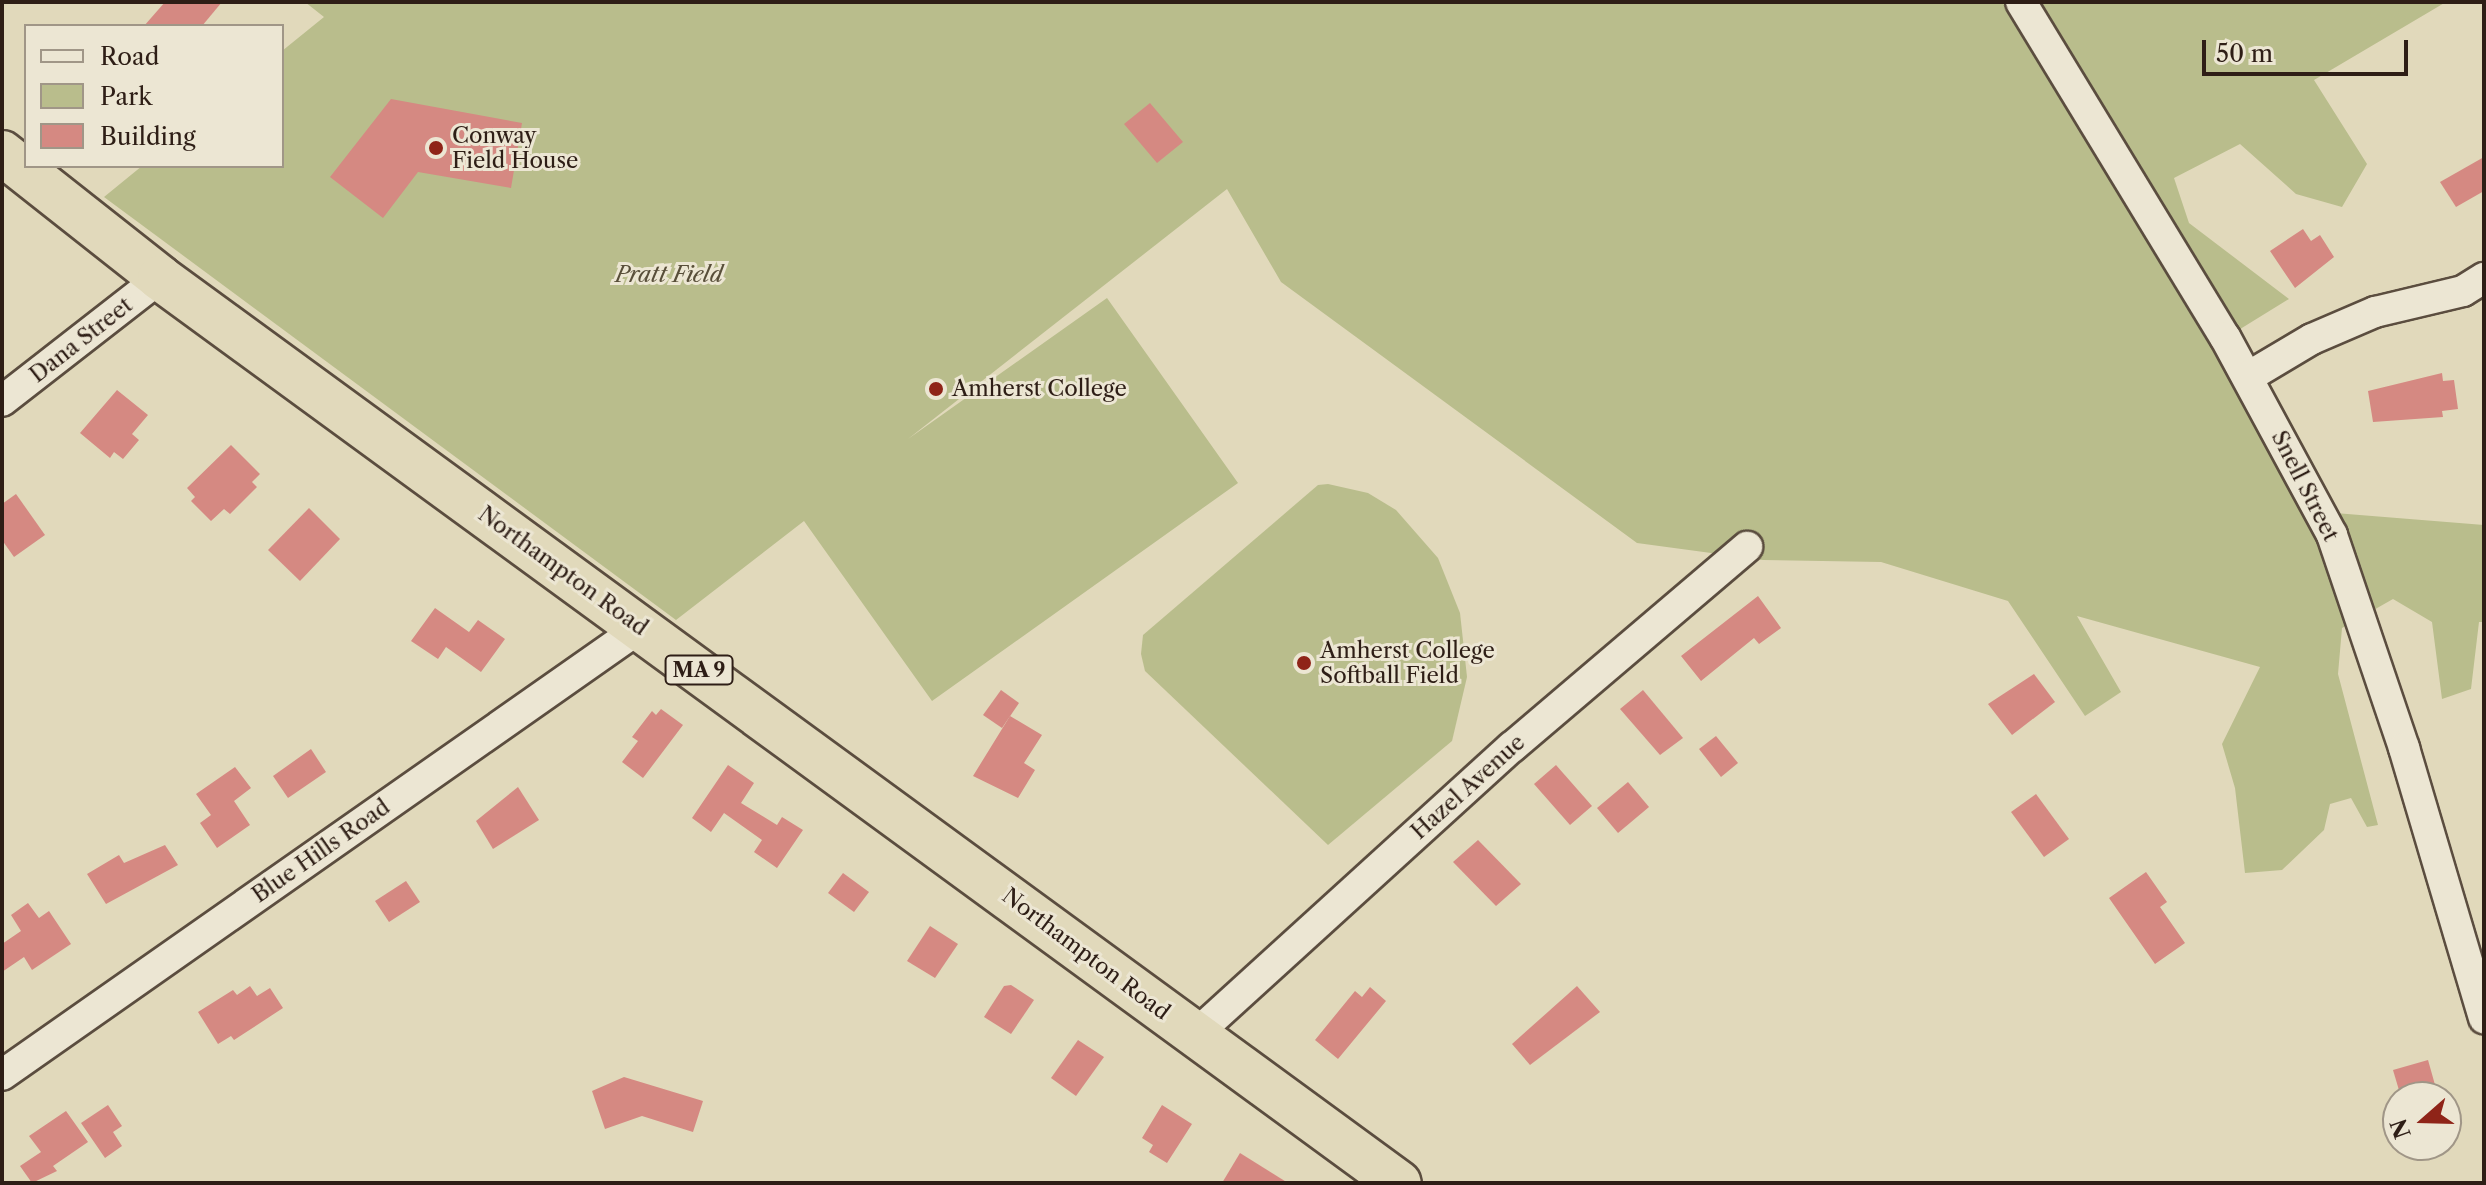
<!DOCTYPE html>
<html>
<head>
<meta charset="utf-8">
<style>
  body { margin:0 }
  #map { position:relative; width:2486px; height:1185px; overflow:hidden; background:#e1d9bb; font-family:"Libre Caslon Text",serif }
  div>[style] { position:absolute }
  .green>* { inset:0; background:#b9bd8c }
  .building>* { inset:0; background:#d58982 }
  .roads { filter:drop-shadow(2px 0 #5b4d3f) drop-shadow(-2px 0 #5b4d3f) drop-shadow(0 2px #5b4d3f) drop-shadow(0 -2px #5b4d3f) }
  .minor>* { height:30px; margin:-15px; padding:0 15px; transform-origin:15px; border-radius:15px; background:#ece6d3 }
  .trunk>* { height:44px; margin:-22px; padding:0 22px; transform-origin:22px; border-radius:22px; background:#e1d9bb }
  .dots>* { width:22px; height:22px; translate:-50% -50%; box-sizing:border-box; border:4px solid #ece6d3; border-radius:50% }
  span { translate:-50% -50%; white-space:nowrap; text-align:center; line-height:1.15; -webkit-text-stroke:6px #ece6d3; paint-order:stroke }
  .shield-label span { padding:2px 6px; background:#ece6d3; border:2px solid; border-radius:6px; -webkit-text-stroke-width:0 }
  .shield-label { font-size:20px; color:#2e1e16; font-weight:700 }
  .poi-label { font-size:22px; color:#2e1e16 }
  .left { translate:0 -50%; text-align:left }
  .park-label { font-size:22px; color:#584e39; font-style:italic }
  .street-label { font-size:22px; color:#2e1e16 }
  .frame { position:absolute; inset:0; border:4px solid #2e1e16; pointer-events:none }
  .legend { position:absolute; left:24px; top:24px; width:260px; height:144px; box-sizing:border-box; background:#ece6d3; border:2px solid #a09687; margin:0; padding:10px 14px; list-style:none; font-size:24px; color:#2e1e16 }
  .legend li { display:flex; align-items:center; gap:16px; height:40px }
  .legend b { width:40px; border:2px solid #a09687 }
  .north { position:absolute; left:2382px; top:1081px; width:80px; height:80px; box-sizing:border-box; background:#ece6d3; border:2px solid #a09687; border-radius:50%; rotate:250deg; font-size:22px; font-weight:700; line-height:32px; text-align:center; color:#2e1e16 }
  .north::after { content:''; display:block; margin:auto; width:28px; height:36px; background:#8f2418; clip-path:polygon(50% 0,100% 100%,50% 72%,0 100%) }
  .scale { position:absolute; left:2202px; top:40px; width:206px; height:36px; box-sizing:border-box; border:4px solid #2e1e16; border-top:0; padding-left:10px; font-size:24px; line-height:28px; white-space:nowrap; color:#2e1e16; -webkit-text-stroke:6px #ece6d3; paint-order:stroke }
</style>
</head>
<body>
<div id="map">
  <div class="green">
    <div style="clip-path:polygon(305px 2px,2446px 2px,2314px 80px,2367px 164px,2342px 207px,2296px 194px,2240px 144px,2174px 178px,2189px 223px,2289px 299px,2211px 347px,2310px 511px,2484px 525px,2484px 622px,2479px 622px,2471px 689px,2442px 699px,2432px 622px,2393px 599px,2342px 628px,2338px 674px,2378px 825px,2367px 827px,2351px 798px,2330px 804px,2324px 830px,2282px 870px,2245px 873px,2235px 788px,2222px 744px,2260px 667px,2077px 616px,2121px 692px,2085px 716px,2008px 601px,1881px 562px,1763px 560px,1637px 543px,1281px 282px,1227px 189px,908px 439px,1107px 298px,1238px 483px,932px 701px,804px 521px,676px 620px,104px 197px,142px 166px,282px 166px,282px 51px,324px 17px)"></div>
    <div style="clip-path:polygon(1328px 484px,1368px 493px,1396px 510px,1438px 558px,1460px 613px,1467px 677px,1452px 741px,1328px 845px,1145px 671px,1141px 654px,1143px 635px,1318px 485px)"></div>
  </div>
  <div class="building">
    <div style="clip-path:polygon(165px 2px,222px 2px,202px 26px,144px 26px)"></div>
    <div style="clip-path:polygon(391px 99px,522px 123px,511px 188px,418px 172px,383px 218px,330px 177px)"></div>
    <div style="clip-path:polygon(1150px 103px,1183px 142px,1157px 163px,1124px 124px)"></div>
    <div style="clip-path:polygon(2484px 157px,2484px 191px,2456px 207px,2440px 182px)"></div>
    <div style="clip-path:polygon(2303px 229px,2311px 241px,2320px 235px,2334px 257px,2295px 288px,2270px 251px)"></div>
    <div style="clip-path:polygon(2442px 373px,2443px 381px,2454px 380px,2458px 409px,2442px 411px,2443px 417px,2373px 422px,2368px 391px)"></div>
    <div style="clip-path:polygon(117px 390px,148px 415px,132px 434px,139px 440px,123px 459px,114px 452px,110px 458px,80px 433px)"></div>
    <div style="clip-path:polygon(231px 445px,260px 474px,252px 482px,257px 487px,230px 514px,224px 509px,211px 521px,191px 501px,195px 497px,187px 488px)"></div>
    <div style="clip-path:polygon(16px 494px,45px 535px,14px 557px,2px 540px,2px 504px)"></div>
    <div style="clip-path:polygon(309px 508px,340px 539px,300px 581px,268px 550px)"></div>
    <div style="clip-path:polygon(1758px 596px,1781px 628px,1759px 644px,1754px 638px,1701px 681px,1681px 656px)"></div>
    <div style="clip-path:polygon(435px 608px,469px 632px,478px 620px,505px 639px,481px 672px,446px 647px,438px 659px,411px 641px)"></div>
    <div style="clip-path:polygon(2034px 674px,2055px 702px,2012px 735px,1988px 704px)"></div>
    <div style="clip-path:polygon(1001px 690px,1019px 703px,1002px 728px,983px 715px)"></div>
    <div style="clip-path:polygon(1643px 690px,1683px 738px,1660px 755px,1620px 709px)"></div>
    <div style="clip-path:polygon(661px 709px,683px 725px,643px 778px,622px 762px,638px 741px,632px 737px,652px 711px,656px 715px)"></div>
    <div style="clip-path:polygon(1010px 716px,1042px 735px,1024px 763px,1035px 770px,1018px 798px,973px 776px)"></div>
    <div style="clip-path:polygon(1716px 736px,1738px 763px,1721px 777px,1699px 749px)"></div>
    <div style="clip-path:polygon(311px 749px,326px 772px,288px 798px,273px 776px)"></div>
    <div style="clip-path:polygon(728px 765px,754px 783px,741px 803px,777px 825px,782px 817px,803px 830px,777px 868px,754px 852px,762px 840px,724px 813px,711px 832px,692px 818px)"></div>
    <div style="clip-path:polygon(1556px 765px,1592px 806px,1570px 825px,1534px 784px)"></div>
    <div style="clip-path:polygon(235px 767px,251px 788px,234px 801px,250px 825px,217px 848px,200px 823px,211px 815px,196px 794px)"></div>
    <div style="clip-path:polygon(1628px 782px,1649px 807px,1618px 833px,1597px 808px)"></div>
    <div style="clip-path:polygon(518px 787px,539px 820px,493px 849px,476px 821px)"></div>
    <div style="clip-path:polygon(2036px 794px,2069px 839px,2044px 857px,2011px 812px)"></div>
    <div style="clip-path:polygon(1478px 840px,1521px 884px,1496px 906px,1453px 862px)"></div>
    <div style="clip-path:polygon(165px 845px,178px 865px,106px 904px,87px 874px,119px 855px,124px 863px)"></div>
    <div style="clip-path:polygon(2146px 872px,2167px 902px,2160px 907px,2185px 943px,2155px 964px,2109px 898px)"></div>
    <div style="clip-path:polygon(843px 873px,869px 892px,854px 912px,828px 893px)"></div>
    <div style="clip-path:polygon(406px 881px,420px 902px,389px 922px,375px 901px)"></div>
    <div style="clip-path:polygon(28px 903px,39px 918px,49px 911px,71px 944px,32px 970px,24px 957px,2px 972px,2px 944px,21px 931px,11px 915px)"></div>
    <div style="clip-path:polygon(930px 926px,958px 944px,935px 978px,907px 961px)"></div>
    <div style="clip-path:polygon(1011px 985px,1034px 1000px,1011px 1034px,984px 1017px,1004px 986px)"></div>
    <div style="clip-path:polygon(250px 986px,257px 996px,270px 988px,283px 1008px,234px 1040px,231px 1036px,218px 1044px,198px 1012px,233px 990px,237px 995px)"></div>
    <div style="clip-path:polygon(1577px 986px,1600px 1012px,1530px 1065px,1512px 1044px)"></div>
    <div style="clip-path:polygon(1370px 987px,1386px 1001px,1338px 1059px,1315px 1040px,1355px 991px,1362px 997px)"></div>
    <div style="clip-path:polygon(1078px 1040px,1104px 1057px,1076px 1096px,1051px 1078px)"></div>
    <div style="clip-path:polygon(2428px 1060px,2437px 1092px,2401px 1097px,2393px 1070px)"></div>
    <div style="clip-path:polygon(624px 1077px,703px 1101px,693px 1132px,642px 1116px,605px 1129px,592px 1091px)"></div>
    <div style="clip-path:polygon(108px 1105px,122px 1126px,113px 1132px,122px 1146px,105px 1158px,81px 1123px)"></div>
    <div style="clip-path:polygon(1162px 1105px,1192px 1124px,1167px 1163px,1149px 1152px,1153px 1145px,1142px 1138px)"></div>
    <div style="clip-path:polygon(66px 1111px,88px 1142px,53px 1166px,57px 1171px,32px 1183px,20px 1166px,41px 1152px,29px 1136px)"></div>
    <div style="clip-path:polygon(1240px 1153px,1288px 1183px,1222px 1183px)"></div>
  </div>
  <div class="roads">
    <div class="minor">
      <div style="left:2021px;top:2px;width:392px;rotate:58.7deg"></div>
      <div style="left:2225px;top:337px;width:225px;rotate:61.6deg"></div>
      <div style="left:2332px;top:535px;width:225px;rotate:71.3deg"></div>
      <div style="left:2404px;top:748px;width:282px;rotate:73.5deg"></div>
      <div style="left:2248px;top:377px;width:74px;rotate:-30.7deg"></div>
      <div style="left:2312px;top:339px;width:69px;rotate:-23.2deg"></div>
      <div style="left:2375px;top:312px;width:90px;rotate:-13.4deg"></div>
      <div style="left:2463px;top:291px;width:25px;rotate:-32deg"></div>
      <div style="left:2px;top:401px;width:200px;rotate:-37.9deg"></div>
      <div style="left:1195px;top:1035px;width:428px;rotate:-42.3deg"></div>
      <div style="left:1512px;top:747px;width:309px;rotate:-40.4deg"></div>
      <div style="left:2px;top:1075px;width:780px;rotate:-35.03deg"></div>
    </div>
    <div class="trunk">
      <div style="left:2px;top:153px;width:201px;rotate:38.3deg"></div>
      <div style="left:160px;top:278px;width:1534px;rotate:36.15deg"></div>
    </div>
  </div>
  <div class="dots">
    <div style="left:436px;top:148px;background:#8f2418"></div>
    <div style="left:936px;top:389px;background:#8f2418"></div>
    <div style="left:1304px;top:663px;background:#8f2418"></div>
  </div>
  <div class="shield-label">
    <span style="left:699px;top:670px">MA 9</span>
  </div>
  <div class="poi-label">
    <span class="left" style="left:452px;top:148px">Conway<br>Field House</span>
    <span class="left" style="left:952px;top:389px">Amherst College</span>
    <span class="left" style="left:1320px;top:663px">Amherst College<br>Softball Field</span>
  </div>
  <div class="park-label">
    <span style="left:669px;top:275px">Pratt Field</span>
  </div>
  <div class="street-label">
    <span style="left:81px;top:340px;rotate:-38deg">Dana Street</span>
    <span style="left:2305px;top:486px;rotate:63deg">Snell Street</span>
    <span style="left:563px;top:571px;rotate:36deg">Northampton Road</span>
    <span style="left:1468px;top:787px;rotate:-42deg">Hazel Avenue</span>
    <span style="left:321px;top:851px;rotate:-35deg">Blue Hills Road</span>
    <span style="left:1086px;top:954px;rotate:37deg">Northampton Road</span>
  </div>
  <div class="frame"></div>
  <ul class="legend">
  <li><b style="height:10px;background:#ece6d3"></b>Road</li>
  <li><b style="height:22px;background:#b9bd8c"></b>Park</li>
  <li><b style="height:22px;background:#d58982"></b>Building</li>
  </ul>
  <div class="north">N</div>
  <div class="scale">50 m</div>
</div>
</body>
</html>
